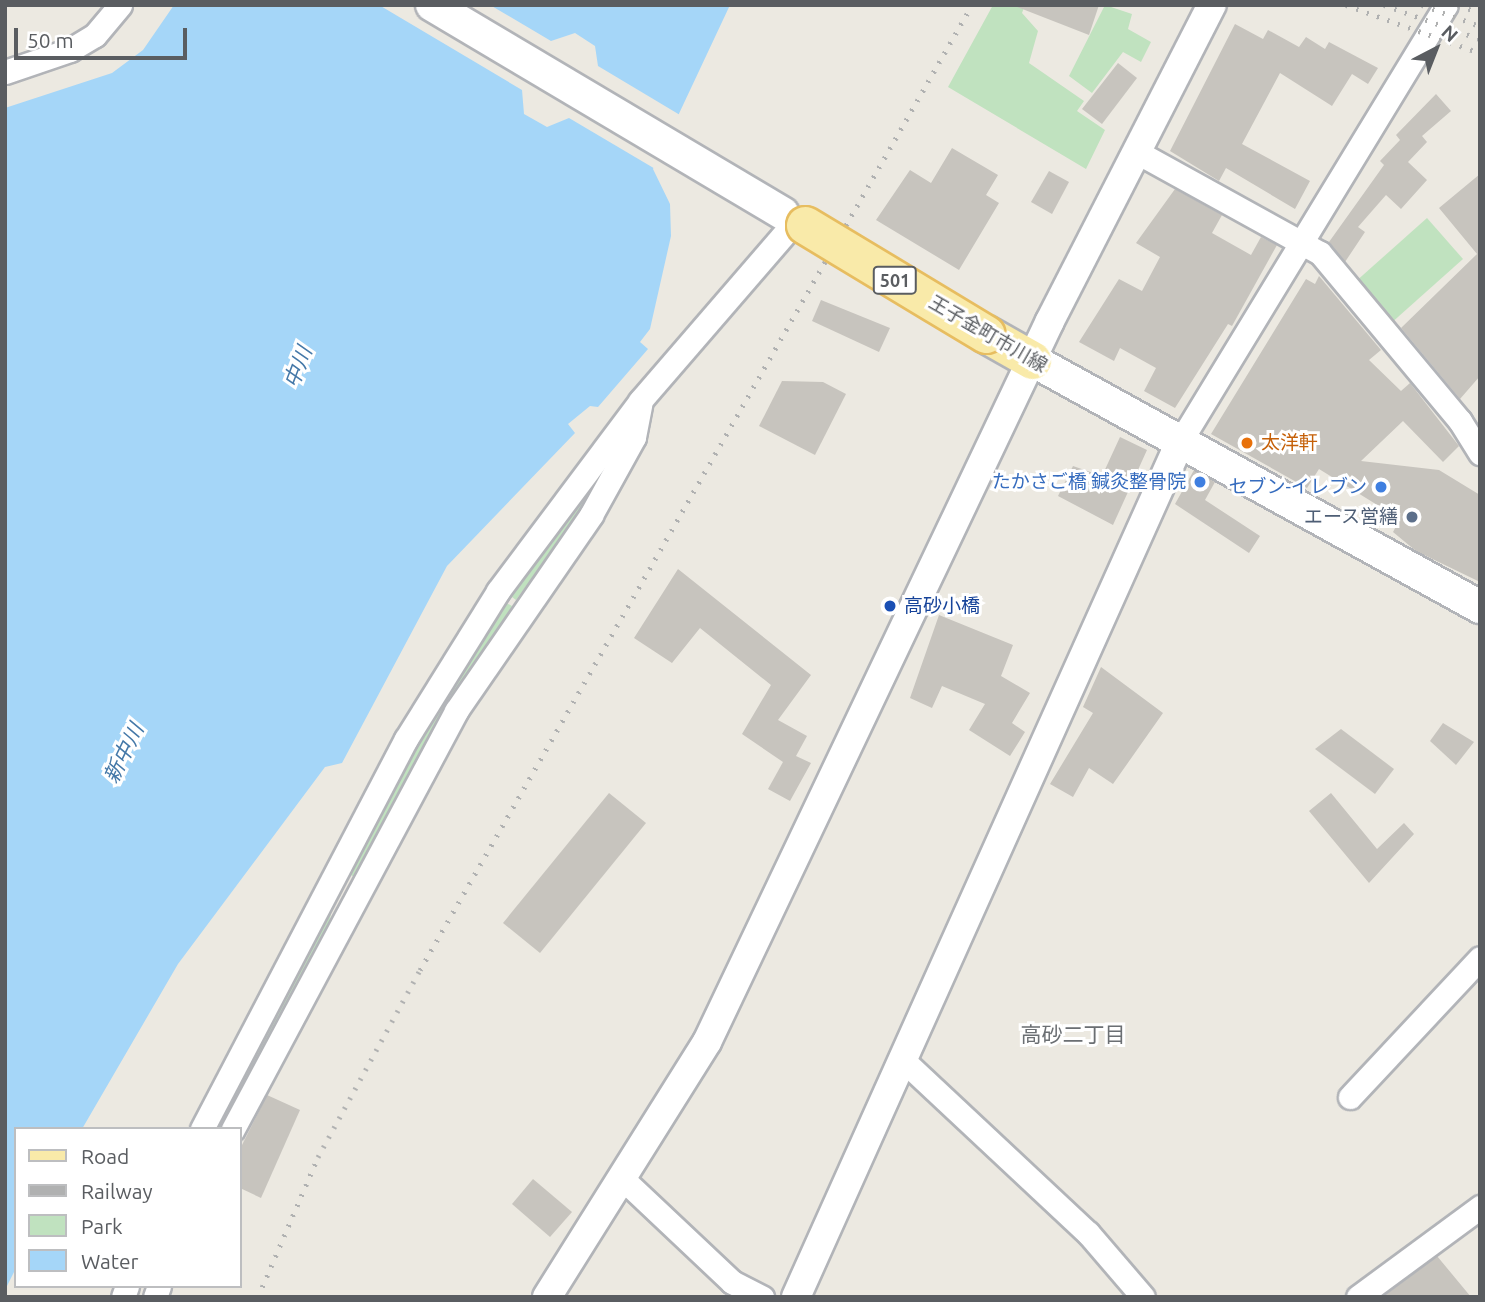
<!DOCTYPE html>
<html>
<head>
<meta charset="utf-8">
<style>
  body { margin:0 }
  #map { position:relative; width:1485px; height:1302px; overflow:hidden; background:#ece9e1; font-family:Ubuntu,"Noto Sans JP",sans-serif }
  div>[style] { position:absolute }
  .green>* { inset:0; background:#c0e2bf }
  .water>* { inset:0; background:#a5d6f8 }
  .pier>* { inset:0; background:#ece9e1 }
  .building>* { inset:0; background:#c7c4be }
  .roads { filter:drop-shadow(2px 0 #b2b4b8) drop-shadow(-2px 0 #b2b4b8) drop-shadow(0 2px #b2b4b8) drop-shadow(0 -2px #b2b4b8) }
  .minor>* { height:23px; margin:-11.5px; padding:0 11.5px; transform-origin:11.5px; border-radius:11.5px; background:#fff }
  .tertiary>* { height:28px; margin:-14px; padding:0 14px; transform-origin:14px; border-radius:14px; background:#fff }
  .secondary>* { height:32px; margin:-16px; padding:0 16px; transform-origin:16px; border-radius:16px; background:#fff }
  .primary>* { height:37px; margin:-18.5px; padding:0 18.5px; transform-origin:18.5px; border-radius:18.5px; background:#f9eaa9 }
  .rail>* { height:5px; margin-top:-2.5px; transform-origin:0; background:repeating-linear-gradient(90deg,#b0b1b1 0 2px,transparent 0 11px) }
  .bridges { filter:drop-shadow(2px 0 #e7bd60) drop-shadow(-2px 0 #e7bd60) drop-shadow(0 2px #e7bd60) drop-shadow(0 -2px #e7bd60) }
  .primary-bridge>* { height:37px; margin:-18.5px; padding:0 18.5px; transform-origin:18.5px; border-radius:18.5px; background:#f9eaa9 }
  .dots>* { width:19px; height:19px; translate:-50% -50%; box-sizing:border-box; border:4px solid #fff; border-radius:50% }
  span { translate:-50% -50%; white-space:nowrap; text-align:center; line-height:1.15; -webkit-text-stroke:6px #fff; paint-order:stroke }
  .shield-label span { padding:2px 5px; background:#fff; border:2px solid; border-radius:5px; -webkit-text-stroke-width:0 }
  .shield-label { font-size:18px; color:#5a5d61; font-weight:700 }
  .street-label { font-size:19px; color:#5a5d61 }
  .food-label { font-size:19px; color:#c56008 }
  .left { translate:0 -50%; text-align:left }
  .shop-label { font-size:19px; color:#366cbe }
  .right { translate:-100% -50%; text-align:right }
  .service-label { font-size:19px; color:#4e5e75 }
  .transit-label { font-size:19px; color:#164399 }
  .water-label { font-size:21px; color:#4478a8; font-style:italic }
  .neighbourhood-label { font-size:21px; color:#6b6f73 }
  .frame { position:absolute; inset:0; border:7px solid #5a5d61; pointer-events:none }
  .legend { position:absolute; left:14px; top:1127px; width:228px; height:161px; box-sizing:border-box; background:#fff; border:2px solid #bdbec0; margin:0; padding:9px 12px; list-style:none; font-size:21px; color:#5a5d61 }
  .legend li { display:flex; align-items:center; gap:14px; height:35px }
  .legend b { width:35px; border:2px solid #bdbec0 }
  .north { position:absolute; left:1401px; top:14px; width:70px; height:70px; -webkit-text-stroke:5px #fff; paint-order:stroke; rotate:42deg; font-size:19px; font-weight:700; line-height:28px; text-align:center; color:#5a5d61 }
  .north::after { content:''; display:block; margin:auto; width:24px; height:32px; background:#5a5d61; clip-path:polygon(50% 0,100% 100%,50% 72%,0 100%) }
  .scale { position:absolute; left:14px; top:28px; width:173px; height:32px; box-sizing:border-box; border:4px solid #5a5d61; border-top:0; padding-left:9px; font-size:21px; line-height:24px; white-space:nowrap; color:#5a5d61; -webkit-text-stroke:5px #fff; paint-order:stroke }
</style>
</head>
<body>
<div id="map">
  <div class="green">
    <div style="clip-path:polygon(993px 5px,1025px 5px,1022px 13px,1038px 31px,1029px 63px,1084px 101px,1077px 111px,1105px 130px,1086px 169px,948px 87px)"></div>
    <div style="clip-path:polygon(1105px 5px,1132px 14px,1128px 29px,1151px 42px,1141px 62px,1123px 52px,1092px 93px,1069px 76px)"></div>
    <div style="clip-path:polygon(1427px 218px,1463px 259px,1389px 325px,1354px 283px)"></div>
    <div style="clip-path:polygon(629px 434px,531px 589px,526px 586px,516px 600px,508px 594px)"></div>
    <div style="clip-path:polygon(503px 601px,512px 606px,506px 622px,444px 715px,354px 877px,348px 873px,409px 758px)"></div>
    <div style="clip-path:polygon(333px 901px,329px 925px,223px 1129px,214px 1129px)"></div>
  </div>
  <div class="water">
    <div style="clip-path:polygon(174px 5px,730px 5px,653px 169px,670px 204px,671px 236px,650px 329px,640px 342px,648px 349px,598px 407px,590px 406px,568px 424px,575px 433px,447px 566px,342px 763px,325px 767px,178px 964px,82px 1129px,16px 1129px,16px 1268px,5px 1290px,5px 108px,112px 73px,143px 50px)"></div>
  </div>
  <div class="pier">
    <div style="clip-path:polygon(379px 5px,490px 5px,551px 41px,575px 33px,595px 46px,598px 66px,680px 115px,657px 170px,569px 118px,547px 127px,524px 114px,522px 90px)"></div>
  </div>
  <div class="building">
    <div style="clip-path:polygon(1012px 5px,1099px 5px,1089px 35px)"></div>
    <div style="clip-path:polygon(1235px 24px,1263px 39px,1268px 30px,1299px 47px,1306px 37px,1325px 49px,1329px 42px,1378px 68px,1368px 84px,1352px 74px,1332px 106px,1280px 73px,1242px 144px,1310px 181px,1295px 209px,1226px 168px,1219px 181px,1170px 151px)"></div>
    <div style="clip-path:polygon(1118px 63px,1137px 78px,1102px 124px,1082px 109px)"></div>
    <div style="clip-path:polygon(1436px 94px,1451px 111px,1422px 136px,1427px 142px,1408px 162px,1427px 180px,1401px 209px,1386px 195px,1358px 227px,1365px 232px,1345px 262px,1329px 242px,1384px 165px,1380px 161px,1400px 140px,1396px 135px)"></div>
    <div style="clip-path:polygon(952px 148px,998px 175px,986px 195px,999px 203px,959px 270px,876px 220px,910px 170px,931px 183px)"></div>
    <div style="clip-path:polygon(1049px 171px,1069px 182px,1052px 214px,1031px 202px)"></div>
    <div style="clip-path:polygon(1480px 174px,1480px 376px,1460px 399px,1401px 328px,1477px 254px,1439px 208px)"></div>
    <div style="clip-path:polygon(1175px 189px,1222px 215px,1212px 233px,1251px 255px,1261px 237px,1277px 245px,1232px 326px,1228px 324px,1175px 408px,1144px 391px,1156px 368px,1120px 348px,1114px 361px,1079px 342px,1119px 279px,1142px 291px,1160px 257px,1136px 243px)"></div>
    <div style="clip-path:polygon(1319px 276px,1381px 350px,1369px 360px,1401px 391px,1410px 383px,1459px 446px,1443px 462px,1403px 421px,1361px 461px,1439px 470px,1480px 495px,1480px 582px,1416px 551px,1393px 532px,1400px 519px,1319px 469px,1307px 488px,1211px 434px,1306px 279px,1315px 284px)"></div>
    <div style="clip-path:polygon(821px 300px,890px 328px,879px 352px,812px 321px)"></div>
    <div style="clip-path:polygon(782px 381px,823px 382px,846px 394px,815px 455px,759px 426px)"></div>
    <div style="clip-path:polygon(1120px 437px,1147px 450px,1113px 525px,1058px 496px,1073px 466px,1102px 476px)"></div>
    <div style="clip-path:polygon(1194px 470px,1215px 482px,1205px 500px,1260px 536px,1249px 553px,1175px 504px)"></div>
    <div style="clip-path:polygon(678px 569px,811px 675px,778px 720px,807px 736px,796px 756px,811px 763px,790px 801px,768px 789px,783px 762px,742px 734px,771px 685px,700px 628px,672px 663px,634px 638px)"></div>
    <div style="clip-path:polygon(939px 615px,1013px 645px,1001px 676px,1030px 693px,1012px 723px,1025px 732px,1010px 756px,969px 730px,985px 704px,942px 686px,932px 708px,910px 698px)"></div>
    <div style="clip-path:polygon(1101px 667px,1163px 713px,1113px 784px,1089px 768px,1073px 797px,1050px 784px,1093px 713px,1083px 707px)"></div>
    <div style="clip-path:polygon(1443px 723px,1474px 742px,1456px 765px,1430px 741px)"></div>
    <div style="clip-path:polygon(1341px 729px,1394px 769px,1375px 794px,1315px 749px)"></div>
    <div style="clip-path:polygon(609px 793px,646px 823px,540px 953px,503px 923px)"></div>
    <div style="clip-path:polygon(1331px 793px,1377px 849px,1404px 823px,1414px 834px,1369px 883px,1309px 811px)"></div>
    <div style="clip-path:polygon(267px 1095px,300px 1110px,261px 1198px,240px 1188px,240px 1149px)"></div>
    <div style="clip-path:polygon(533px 1179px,572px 1212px,550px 1237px,512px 1204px)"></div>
    <div style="clip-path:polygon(1437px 1256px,1471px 1297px,1382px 1297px,1385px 1295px)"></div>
  </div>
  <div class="roads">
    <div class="minor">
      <div style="left:5px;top:72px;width:69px;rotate:-18.7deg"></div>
      <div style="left:70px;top:50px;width:29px;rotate:-31deg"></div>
      <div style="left:95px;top:35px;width:39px;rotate:-50deg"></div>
      <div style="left:1135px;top:151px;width:211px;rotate:28.9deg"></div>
      <div style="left:1320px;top:253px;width:219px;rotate:50.2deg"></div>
      <div style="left:1460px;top:421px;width:38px;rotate:58deg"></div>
      <div style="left:1181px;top:440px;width:509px;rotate:-58.65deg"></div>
      <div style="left:905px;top:1062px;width:250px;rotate:43.1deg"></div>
      <div style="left:1088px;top:1233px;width:84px;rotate:49.3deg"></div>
      <div style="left:1350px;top:1097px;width:190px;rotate:-46.9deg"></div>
      <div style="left:202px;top:1129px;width:440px;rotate:-62.4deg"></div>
      <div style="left:406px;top:739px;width:174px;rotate:-58.1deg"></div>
      <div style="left:498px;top:591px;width:237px;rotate:-53.2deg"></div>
      <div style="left:640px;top:401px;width:239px;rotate:-49.2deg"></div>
      <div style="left:233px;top:1129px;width:474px;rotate:-61.9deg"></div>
      <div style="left:456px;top:711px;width:238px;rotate:-55.4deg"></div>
      <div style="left:591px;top:515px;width:89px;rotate:-61.1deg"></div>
      <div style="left:634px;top:437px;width:33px;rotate:-79deg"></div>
      <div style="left:625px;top:1181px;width:147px;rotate:43.3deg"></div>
      <div style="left:732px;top:1282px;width:34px;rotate:27deg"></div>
      <div style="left:123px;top:1297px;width:12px;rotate:-70deg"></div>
      <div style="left:155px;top:1297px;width:12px;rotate:-70deg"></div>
      <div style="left:1358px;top:1297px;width:152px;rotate:-36.4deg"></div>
    </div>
    <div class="tertiary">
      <div style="left:547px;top:1297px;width:301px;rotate:-57.9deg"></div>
      <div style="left:707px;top:1042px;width:798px;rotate:-64.56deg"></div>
      <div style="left:1050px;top:321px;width:355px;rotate:-62.9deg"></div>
      <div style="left:796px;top:1297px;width:940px;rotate:-65.81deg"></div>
    </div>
    <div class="secondary">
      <div style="left:432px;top:5px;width:408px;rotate:30.7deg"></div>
      <div style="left:1032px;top:360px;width:512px;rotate:28.87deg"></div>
    </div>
    <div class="primary">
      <div style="left:986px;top:334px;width:53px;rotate:29.5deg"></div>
    </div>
  </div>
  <div class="rail">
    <div style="left:1346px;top:5px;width:142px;rotate:19.7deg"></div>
    <div style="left:1384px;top:5px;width:102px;rotate:19.5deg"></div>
    <div style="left:1422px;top:5px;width:62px;rotate:19.9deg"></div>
    <div style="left:1458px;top:5px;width:23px;rotate:20deg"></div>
    <div style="left:258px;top:1297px;width:152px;rotate:-66.8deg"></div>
    <div style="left:318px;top:1157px;width:213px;rotate:-61.4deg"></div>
    <div style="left:420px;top:970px;width:1112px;rotate:-60.23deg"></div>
  </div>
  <div class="bridges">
    <div class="primary-bridge">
      <div style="left:805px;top:225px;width:211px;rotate:31.1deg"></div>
    </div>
  </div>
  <div class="dots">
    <div style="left:1247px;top:443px;background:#e8710a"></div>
    <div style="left:1200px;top:482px;background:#3f7fe0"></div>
    <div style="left:1381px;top:487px;background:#3f7fe0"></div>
    <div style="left:1412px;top:517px;background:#5c6f8a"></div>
    <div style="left:890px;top:606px;background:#1a4fb4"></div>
  </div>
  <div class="shield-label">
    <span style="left:895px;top:280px">501</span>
  </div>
  <div class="street-label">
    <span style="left:988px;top:334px;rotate:30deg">王子金町市川線</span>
  </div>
  <div class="food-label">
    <span class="left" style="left:1261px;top:443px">太洋軒</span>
  </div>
  <div class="shop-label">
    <span class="right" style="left:1186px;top:482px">たかさご橋 鍼灸整骨院</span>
    <span class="right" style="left:1367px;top:487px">セブン-イレブン</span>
  </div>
  <div class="service-label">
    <span class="right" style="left:1398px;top:517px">エース営繕</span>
  </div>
  <div class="transit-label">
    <span class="left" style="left:904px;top:606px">高砂小橋</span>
  </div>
  <div class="water-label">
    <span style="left:297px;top:367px;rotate:-69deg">中川</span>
    <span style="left:123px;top:753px;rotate:-64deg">新中川</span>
  </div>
  <div class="neighbourhood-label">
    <span style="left:1073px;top:1034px">高砂二丁目</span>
  </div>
  <div class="frame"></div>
  <ul class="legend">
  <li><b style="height:9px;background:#f9eaa9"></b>Road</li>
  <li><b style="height:9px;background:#b0b1b1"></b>Railway</li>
  <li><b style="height:19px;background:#c0e2bf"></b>Park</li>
  <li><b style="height:19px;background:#a5d6f8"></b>Water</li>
  </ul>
  <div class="north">N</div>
  <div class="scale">50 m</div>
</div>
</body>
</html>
